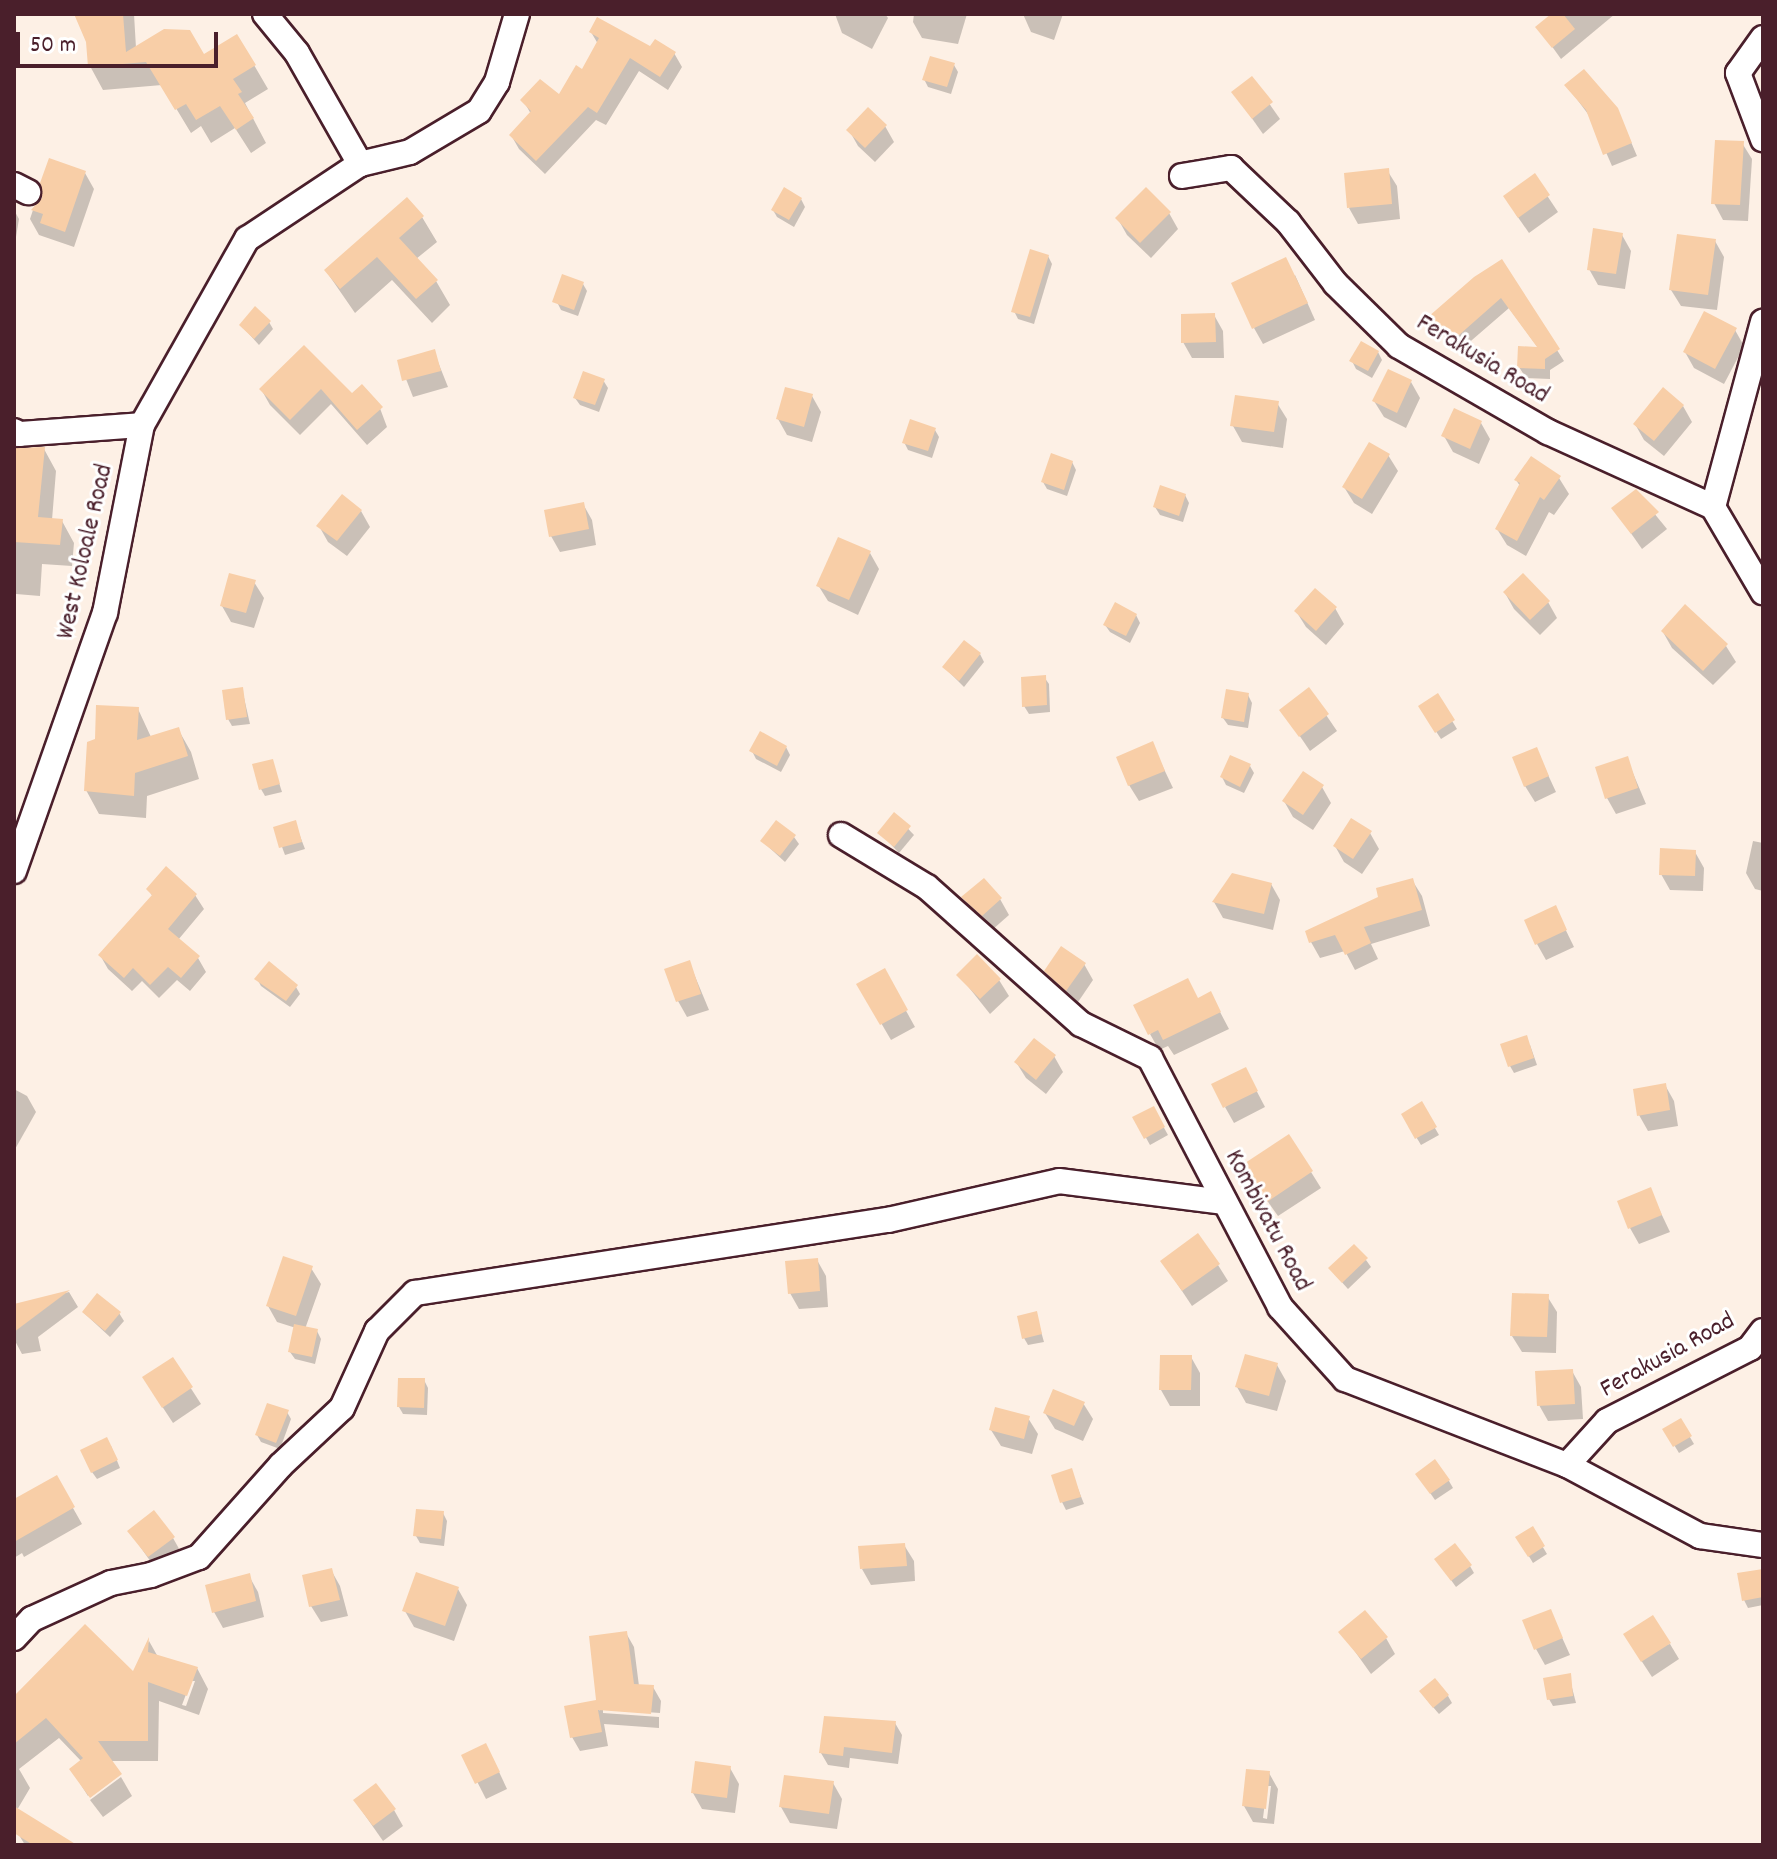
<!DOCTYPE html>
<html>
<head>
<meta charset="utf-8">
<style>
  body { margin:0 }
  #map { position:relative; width:1777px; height:1859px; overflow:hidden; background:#fdf0e5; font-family:Dekko,sans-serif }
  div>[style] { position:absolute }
  .shadow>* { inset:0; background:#0003 }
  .building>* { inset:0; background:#f8cea7 }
  .roads { filter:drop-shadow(2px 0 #4a1f2b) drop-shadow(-2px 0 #4a1f2b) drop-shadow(0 2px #4a1f2b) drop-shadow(0 -2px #4a1f2b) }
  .street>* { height:24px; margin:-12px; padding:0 12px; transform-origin:12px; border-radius:12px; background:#fff }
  span { translate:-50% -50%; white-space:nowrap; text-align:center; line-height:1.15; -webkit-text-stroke:6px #fff; paint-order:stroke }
  .street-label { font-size:26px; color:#4a1f2b }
  .frame { position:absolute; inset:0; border:16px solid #4a1f2b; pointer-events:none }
  .scale { position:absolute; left:16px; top:32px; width:202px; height:36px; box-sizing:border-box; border:4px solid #4a1f2b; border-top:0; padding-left:10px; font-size:24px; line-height:28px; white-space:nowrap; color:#4a1f2b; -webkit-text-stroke:6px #fff; paint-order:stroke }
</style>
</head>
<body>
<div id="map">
  <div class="shadow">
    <div style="clip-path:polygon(77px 14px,134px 14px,136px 48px,203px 56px,237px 36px,268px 89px,245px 103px,266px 143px,251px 153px,235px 128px,211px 143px,201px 126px,191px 133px,162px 85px,103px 90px,90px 66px,88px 42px)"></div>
    <div style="clip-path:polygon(835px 14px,885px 14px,888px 18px,872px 49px,842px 33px)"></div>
    <div style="clip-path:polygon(914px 14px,967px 14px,958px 44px,922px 38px,913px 22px)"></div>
    <div style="clip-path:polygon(1023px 14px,1063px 14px,1054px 40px,1031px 32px)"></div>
    <div style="clip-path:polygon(1555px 14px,1615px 14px,1561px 59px,1538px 27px)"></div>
    <div style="clip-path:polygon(591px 32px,674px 53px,682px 67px,668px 90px,639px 71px,606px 125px,596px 120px,545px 174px,519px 149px,511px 135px,531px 114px,523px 100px,559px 97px,583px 71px,598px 44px)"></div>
    <div style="clip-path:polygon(954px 65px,958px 72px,951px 94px,928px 87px,924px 79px)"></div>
    <div style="clip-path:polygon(1252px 79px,1280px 119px,1263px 134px,1234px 93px)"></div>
    <div style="clip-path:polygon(1567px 86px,1617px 109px,1637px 156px,1612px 166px,1591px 118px)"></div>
    <div style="clip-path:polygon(885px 126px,894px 142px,875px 162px,858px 146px,849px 130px)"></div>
    <div style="clip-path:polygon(1742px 143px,1752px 159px,1748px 221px,1723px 220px,1714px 203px)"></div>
    <div style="clip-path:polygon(1387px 170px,1397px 186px,1400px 219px,1358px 224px,1349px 208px)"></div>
    <div style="clip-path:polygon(85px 173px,94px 189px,74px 247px,39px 235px,30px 219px,34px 207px)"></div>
    <div style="clip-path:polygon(1534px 176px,1558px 212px,1529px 233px,1515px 213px)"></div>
    <div style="clip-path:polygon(801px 199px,805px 207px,794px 227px,777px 217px,773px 210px)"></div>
    <div style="clip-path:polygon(14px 210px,19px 219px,14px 249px)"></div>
    <div style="clip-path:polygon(1169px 213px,1178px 229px,1151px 258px,1127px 235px,1118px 219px)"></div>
    <div style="clip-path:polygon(422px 217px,437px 242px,416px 259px,436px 281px,450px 305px,432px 323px,392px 280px,355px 313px,326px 271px)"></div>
    <div style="clip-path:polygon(1622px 235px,1631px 251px,1625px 289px,1598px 285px,1589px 269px)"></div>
    <div style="clip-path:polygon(1715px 241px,1724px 257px,1717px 310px,1681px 306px,1671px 290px)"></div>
    <div style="clip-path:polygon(1048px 256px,1052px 264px,1034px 324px,1018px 319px,1014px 311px)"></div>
    <div style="clip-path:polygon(1501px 262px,1564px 361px,1550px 370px,1550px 379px,1526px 378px,1519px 367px,1539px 349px,1509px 308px,1457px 353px,1430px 318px)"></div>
    <div style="clip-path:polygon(1295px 275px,1315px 320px,1263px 344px,1254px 328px)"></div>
    <div style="clip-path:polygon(583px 284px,587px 291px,578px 316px,561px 310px,557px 302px)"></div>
    <div style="clip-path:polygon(1214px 315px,1223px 331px,1224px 358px,1192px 358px,1183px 342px)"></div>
    <div style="clip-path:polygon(269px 322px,273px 329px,259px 345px,241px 325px)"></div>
    <div style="clip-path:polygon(1735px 330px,1744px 346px,1724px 384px,1694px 368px,1685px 352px)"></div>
    <div style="clip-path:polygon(304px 348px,351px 396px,378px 403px,387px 427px,367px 445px,331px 404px,300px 435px,270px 405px,261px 389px)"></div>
    <div style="clip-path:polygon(434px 352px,448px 387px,413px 397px,399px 361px)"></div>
    <div style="clip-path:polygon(1378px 352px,1382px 360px,1372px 378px,1356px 369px,1352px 361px)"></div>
    <div style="clip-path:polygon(603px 380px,608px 388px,599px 412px,580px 405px,575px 398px)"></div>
    <div style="clip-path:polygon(1411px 382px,1420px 398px,1406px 428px,1384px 417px,1374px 401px)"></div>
    <div style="clip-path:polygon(812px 396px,821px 412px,812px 442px,787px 435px,778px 419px)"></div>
    <div style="clip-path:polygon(1277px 403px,1287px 419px,1283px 448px,1242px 442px,1233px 426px)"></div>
    <div style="clip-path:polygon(1683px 406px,1692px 422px,1664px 456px,1644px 440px,1635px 424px)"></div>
    <div style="clip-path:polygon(1481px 423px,1490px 439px,1479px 464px,1453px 452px,1444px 436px)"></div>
    <div style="clip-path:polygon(935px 430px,939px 437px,932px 458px,908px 450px,904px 442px)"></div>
    <div style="clip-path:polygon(14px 449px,44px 449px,56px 471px,52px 520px,62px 521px,74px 543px,72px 566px,42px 564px,40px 596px,16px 594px,14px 590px)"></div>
    <div style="clip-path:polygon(1388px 455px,1398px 471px,1372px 514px,1354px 503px,1344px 487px)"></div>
    <div style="clip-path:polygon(1072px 462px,1076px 470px,1067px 496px,1047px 489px,1043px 482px)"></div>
    <div style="clip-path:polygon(1559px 478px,1569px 494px,1554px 515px,1549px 512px,1526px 556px,1507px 545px,1497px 529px,1520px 486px,1516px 480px)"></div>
    <div style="clip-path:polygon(1636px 491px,1667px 529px,1642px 549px,1614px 509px)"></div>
    <div style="clip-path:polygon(1185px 495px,1189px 503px,1183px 522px,1160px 515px,1155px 507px)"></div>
    <div style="clip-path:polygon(583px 504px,592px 520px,596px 545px,560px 552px,551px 536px)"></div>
    <div style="clip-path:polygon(361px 511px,370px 527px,347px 556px,328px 542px,319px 526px)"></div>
    <div style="clip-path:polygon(870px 553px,879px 569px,858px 615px,828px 601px,818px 585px)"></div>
    <div style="clip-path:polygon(254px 582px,264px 598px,254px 628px,231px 622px,222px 606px)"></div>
    <div style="clip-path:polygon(1505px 593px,1548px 602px,1557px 618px,1540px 635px,1514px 609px)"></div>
    <div style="clip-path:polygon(1335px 608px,1344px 624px,1326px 645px,1306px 627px,1296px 611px)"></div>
    <div style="clip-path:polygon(1136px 615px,1140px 623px,1130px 643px,1110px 632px,1105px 625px)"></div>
    <div style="clip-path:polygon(1663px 632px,1726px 646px,1736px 662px,1713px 685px,1672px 648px)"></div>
    <div style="clip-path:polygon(980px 654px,984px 662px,964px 687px,944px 667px)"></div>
    <div style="clip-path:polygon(1044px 677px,1049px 684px,1050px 712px,1029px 714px,1024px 706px)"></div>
    <div style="clip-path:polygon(242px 689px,250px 724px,232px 726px,228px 719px)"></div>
    <div style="clip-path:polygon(1309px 690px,1337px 731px,1310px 751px,1282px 710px)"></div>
    <div style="clip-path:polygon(1248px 695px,1252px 703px,1248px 728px,1228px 725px,1223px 718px)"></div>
    <div style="clip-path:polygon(1437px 696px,1457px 729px,1441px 739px,1420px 707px)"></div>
    <div style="clip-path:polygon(138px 709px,151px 737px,178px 729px,191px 752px,199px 779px,147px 796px,146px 818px,99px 814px,86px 790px)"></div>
    <div style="clip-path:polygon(1152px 744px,1173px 788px,1139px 801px,1129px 785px)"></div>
    <div style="clip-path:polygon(786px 747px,790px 755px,781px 772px,756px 759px,752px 751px)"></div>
    <div style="clip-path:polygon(1536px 749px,1556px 792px,1535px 802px,1525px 786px)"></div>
    <div style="clip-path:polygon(1627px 759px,1646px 804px,1616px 814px,1607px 798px)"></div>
    <div style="clip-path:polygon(272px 761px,282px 792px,265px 796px,261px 789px)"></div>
    <div style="clip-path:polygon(1250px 766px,1254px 773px,1244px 793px,1226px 785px,1222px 777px)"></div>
    <div style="clip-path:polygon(1322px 787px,1331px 803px,1313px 830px,1293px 817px,1284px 801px)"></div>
    <div style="clip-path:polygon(895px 815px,914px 835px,899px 853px,880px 833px)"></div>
    <div style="clip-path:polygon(295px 823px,305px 849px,285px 855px,275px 828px)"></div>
    <div style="clip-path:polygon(1370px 833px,1379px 849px,1362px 874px,1344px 862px,1335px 846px)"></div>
    <div style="clip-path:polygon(794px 837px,799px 844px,785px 862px,762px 841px)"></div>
    <div style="clip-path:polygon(1753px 841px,1763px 843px,1763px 891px,1755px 889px,1746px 873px)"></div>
    <div style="clip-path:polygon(1695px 852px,1704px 868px,1703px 891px,1670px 890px,1661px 874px)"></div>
    <div style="clip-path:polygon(1412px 880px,1422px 896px,1430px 926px,1371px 944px,1378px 959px,1355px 970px,1345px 951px,1320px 958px,1311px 942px)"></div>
    <div style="clip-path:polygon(1271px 884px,1280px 900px,1273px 930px,1223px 918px,1214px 902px)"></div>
    <div style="clip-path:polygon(148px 889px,195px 895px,204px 909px,178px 940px,198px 958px,206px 972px,190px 991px,177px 980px,159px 998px,142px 981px,132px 991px,108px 969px,100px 955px,153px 897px)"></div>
    <div style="clip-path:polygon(964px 898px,1000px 899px,1009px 915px,992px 930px,973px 914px)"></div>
    <div style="clip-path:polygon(1555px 908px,1574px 947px,1546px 960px,1537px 944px)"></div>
    <div style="clip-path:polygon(689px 962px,709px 1010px,687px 1017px,678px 1001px)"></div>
    <div style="clip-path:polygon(1084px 964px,1093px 980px,1076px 1005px,1056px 987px,1046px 971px)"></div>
    <div style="clip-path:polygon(884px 971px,915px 1027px,891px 1040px,859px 985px)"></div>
    <div style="clip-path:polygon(959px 975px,999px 980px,1009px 996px,990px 1014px)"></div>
    <div style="clip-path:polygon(257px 979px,296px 987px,300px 994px,290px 1007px,261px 986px)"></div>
    <div style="clip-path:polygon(1198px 1000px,1219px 1010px,1229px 1029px,1174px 1055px,1168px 1046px,1159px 1050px,1150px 1034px)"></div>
    <div style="clip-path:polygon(1530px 1045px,1537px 1065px,1514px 1073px,1510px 1066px)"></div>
    <div style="clip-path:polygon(1054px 1056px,1063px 1072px,1046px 1094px,1026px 1078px,1016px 1062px)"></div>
    <div style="clip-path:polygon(1665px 1085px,1674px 1101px,1678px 1126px,1648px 1131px,1639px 1115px)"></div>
    <div style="clip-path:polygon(1254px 1086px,1265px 1107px,1234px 1123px,1225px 1107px)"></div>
    <div style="clip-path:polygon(14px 1089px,27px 1096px,36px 1112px,14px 1151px)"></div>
    <div style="clip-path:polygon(1421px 1104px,1439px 1135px,1421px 1145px,1403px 1115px)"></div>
    <div style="clip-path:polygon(1153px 1108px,1168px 1135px,1150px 1145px,1135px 1118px)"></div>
    <div style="clip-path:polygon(1311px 1172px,1321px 1188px,1278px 1216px,1254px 1182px)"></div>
    <div style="clip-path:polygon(1650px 1190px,1670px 1232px,1639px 1244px,1630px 1228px)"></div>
    <div style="clip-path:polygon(817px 1260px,826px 1276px,828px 1307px,799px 1309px,790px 1293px)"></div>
    <div style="clip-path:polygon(1366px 1260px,1371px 1267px,1348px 1289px,1330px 1269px)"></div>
    <div style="clip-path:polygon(1162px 1261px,1218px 1265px,1228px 1281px,1192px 1306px)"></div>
    <div style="clip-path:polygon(311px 1268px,321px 1284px,305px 1329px,317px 1331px,321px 1339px,315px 1364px,295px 1359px,290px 1352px,296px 1328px,277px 1322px,268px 1306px)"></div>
    <div style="clip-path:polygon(69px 1292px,78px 1307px,38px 1337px,41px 1351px,22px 1354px,14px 1339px,14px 1306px)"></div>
    <div style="clip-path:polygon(1547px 1296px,1557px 1312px,1556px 1353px,1522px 1352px,1512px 1336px)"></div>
    <div style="clip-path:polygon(84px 1313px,119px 1313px,124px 1321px,110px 1337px)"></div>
    <div style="clip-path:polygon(1036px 1314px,1044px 1342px,1028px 1345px,1024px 1338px)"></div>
    <div style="clip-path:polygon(1191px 1357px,1200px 1373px,1200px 1406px,1170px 1406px,1161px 1390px)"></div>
    <div style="clip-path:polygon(172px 1359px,201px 1404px,173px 1423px,154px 1394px)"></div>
    <div style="clip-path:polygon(1277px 1365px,1286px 1381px,1277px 1411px,1246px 1403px,1237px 1387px)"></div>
    <div style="clip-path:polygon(1572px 1371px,1581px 1387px,1583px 1419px,1548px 1421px,1539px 1405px)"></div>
    <div style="clip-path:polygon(424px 1380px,428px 1388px,427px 1415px,403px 1414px,399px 1407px)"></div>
    <div style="clip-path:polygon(1083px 1403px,1093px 1419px,1083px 1441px,1055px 1429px,1045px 1413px)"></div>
    <div style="clip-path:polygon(287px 1412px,291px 1419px,280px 1449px,261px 1442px,257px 1435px)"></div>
    <div style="clip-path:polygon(1028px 1418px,1038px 1434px,1032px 1454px,1001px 1446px,991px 1430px)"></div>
    <div style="clip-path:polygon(1680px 1420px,1694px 1444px,1679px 1453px,1665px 1430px)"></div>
    <div style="clip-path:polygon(111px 1446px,120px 1468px,97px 1479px,92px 1472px)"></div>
    <div style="clip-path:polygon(1071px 1471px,1084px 1504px,1066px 1510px,1062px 1502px)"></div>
    <div style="clip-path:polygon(56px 1478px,82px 1524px,24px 1557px,22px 1553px,14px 1558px,14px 1504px)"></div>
    <div style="clip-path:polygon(1422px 1481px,1449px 1481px,1453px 1488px,1435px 1500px)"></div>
    <div style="clip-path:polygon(443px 1513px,447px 1521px,444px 1546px,420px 1543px,416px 1536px)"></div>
    <div style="clip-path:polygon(1532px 1529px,1547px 1554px,1533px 1563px,1518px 1538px)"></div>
    <div style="clip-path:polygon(129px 1531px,173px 1538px,182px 1554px,158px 1572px)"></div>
    <div style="clip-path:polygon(904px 1545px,914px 1561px,915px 1581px,871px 1585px,862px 1569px)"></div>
    <div style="clip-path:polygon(1441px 1566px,1470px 1566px,1474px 1573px,1456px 1587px)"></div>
    <div style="clip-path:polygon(331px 1570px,340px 1586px,348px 1616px,321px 1622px,311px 1606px)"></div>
    <div style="clip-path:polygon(1763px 1571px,1763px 1605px,1748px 1608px,1744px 1600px)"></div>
    <div style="clip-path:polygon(249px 1576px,258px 1592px,264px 1617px,223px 1628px,214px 1612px)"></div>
    <div style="clip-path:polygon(458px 1589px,467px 1605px,454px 1641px,414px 1627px,405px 1611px)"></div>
    <div style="clip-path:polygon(1550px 1611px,1570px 1655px,1545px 1665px,1536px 1649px)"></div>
    <div style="clip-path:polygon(1341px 1632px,1386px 1638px,1395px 1654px,1371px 1674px)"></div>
    <div style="clip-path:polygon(626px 1633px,634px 1647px,639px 1686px,653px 1687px,661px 1701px,660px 1713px,603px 1709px,603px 1713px,659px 1717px,659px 1728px,604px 1724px,608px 1746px,580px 1751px,572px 1737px,595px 1702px,600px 1711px,591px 1638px)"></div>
    <div style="clip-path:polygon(evenodd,149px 1641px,158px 1657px,197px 1668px,208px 1689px,199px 1715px,159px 1701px,158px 1761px,110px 1761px,119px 1774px,88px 1796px,71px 1769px,82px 1762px,59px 1738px,19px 1769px,30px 1788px,17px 1810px,14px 1809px,14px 1698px,134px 1674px,149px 1641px,191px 1681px,195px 1681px,186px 1706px,182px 1705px,191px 1681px)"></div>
    <div style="clip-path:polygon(1670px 1644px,1679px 1659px,1652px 1677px,1635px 1651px)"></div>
    <div style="clip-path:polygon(1569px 1676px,1576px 1703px,1553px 1706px,1549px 1699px)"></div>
    <div style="clip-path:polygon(1448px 1696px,1452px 1703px,1439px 1714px,1426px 1699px)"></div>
    <div style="clip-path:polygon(895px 1723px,902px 1735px,898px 1764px,850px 1758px,849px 1768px,828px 1765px,821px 1753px)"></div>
    <div style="clip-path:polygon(464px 1756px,494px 1761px,507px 1789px,486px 1799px)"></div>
    <div style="clip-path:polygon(730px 1768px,739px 1784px,735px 1813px,702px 1809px,693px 1793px)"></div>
    <div style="clip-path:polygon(evenodd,1269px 1773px,1278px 1789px,1274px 1824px,1253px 1822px,1244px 1806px,1269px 1773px,1267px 1786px,1271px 1786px,1267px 1819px,1263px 1818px,1267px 1786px)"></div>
    <div style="clip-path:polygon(121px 1777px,132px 1796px,103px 1817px,90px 1800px)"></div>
    <div style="clip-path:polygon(833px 1783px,842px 1799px,837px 1829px,790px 1823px,781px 1807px)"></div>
    <div style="clip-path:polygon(355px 1801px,394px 1810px,403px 1826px,383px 1841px)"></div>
    <div style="clip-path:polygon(19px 1835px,63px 1845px,25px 1845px)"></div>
  </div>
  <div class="building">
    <div style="clip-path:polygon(74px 14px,123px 14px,126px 52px,164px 29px,190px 30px,204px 54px,237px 34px,256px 65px,233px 79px,242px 92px,238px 94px,254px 118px,236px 130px,220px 106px,196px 120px,186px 104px,175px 110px,146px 62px,88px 67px,86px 42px)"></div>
    <div style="clip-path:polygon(1551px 14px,1563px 14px,1575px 29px,1552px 48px,1535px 27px)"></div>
    <div style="clip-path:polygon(597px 17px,650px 46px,655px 39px,676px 52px,660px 77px,630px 58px,597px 113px,588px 107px,536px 161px,509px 135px,531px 111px,520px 100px,540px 79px,559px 94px,576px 65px,582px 69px,599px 38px,589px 32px)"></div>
    <div style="clip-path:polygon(930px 56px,955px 63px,947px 87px,922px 80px)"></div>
    <div style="clip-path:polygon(1584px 69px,1618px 108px,1632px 143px,1603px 155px,1586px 110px,1564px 85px)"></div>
    <div style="clip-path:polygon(1252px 76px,1273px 102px,1252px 119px,1231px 92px)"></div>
    <div style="clip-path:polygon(868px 107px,887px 125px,865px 148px,846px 130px)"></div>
    <div style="clip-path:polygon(1715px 140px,1744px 141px,1740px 205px,1711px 204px)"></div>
    <div style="clip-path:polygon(49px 158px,86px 171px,65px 232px,40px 223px,43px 214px,31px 210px,42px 198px,40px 183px)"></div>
    <div style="clip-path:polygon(1389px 168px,1392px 204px,1347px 208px,1344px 173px)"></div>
    <div style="clip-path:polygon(1535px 173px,1550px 195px,1518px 218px,1503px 196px)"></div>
    <div style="clip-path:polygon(784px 187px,802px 198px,789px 220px,771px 210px)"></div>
    <div style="clip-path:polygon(1146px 187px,1171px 212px,1140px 243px,1115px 218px)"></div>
    <div style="clip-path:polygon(407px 197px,424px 216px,399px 238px,438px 280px,416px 299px,377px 257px,340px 289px,324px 270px)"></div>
    <div style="clip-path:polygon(1593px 228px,1623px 233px,1616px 274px,1587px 270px)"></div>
    <div style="clip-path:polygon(1677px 234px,1716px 239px,1708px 295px,1669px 290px)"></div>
    <div style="clip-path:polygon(1030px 249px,1049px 255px,1030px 317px,1011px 312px)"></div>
    <div style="clip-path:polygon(1286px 257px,1308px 303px,1252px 329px,1231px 283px)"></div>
    <div style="clip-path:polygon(1502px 259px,1560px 349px,1545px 359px,1545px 369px,1517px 368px,1518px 346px,1537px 347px,1501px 298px,1450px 343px,1428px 317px,1474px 277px)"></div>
    <div style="clip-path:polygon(562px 274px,584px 282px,574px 310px,552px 302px)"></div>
    <div style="clip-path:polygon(255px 306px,271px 321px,254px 339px,239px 325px)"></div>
    <div style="clip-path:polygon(1704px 311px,1737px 328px,1715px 369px,1683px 352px)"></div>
    <div style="clip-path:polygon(1215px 313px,1216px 342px,1181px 343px,1181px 314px)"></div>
    <div style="clip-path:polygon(1361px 341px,1379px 351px,1368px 371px,1349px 361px)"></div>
    <div style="clip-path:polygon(304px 345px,352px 393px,362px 384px,383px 407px,357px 430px,321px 389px,290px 420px,259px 389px)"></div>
    <div style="clip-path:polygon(435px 349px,441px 371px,402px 381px,397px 360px)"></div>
    <div style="clip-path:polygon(1388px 369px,1412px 380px,1397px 413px,1372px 401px)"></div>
    <div style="clip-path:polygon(583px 371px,605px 379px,595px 405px,573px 398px)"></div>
    <div style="clip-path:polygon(785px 387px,813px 394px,804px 427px,776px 419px)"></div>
    <div style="clip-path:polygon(1663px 387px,1684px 405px,1654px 441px,1633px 424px)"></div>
    <div style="clip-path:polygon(1235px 395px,1279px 401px,1274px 432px,1230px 426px)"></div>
    <div style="clip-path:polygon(1454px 408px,1482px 421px,1470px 449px,1441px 436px)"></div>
    <div style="clip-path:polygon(910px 419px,936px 428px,928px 451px,902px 443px)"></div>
    <div style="clip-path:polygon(1369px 442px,1390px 454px,1362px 499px,1342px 487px)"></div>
    <div style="clip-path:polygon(45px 447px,38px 517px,63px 519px,60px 545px,14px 542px,14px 448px)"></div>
    <div style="clip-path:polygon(1051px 453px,1073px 461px,1064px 490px,1041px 482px)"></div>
    <div style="clip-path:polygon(1531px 456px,1561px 476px,1544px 500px,1540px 497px,1517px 541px,1495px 529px,1520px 483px,1514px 480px)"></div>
    <div style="clip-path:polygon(1160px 485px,1186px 494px,1179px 516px,1153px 507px)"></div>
    <div style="clip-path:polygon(1636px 489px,1659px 512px,1631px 534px,1611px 508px)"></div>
    <div style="clip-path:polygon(342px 494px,362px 510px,337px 541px,316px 526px)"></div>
    <div style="clip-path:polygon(584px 502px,589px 529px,549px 537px,544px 510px)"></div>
    <div style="clip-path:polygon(838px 537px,871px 551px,849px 600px,816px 586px)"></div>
    <div style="clip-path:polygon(229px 573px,256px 580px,246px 613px,220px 606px)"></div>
    <div style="clip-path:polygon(1523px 573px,1550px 601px,1530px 620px,1503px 592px)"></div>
    <div style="clip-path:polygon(1315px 588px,1337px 607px,1316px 631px,1294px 611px)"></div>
    <div style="clip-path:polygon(1115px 602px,1137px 614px,1126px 636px,1103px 625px)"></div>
    <div style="clip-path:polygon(1685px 604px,1728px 644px,1703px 671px,1661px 631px)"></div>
    <div style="clip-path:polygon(964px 640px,981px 653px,959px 681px,942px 667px)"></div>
    <div style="clip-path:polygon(1046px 675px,1047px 705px,1022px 707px,1021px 677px)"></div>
    <div style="clip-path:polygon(243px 687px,247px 717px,226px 720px,222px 690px)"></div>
    <div style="clip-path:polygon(1309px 687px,1329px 714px,1299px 737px,1279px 710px)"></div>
    <div style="clip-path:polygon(1226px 689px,1249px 693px,1244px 722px,1221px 718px)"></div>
    <div style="clip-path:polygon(1438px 693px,1455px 720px,1435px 733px,1418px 706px)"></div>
    <div style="clip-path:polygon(96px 705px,139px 707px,137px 740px,179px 727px,188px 756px,135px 773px,134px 796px,84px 791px,87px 742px,95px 739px)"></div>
    <div style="clip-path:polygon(760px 731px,787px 746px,777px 766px,749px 751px)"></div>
    <div style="clip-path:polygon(1153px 741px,1165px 771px,1128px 786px,1116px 757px)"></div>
    <div style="clip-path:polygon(1537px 747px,1549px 776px,1524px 787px,1512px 757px)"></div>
    <div style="clip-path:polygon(1230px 755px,1251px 764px,1240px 787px,1220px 777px)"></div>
    <div style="clip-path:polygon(1628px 756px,1638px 788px,1605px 799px,1595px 767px)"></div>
    <div style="clip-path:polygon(273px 759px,280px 784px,259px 790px,252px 764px)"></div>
    <div style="clip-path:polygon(1303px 771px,1324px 785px,1303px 815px,1282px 801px)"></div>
    <div style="clip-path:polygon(894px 812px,911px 826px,894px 847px,877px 833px)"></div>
    <div style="clip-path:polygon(1351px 818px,1372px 831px,1353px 859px,1333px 846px)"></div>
    <div style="clip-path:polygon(296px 820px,302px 842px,279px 848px,273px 827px)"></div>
    <div style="clip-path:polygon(776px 820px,796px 835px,780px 856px,760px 841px)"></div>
    <div style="clip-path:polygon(1660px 848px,1696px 850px,1695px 876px,1659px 875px)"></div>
    <div style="clip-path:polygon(166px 866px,197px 894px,168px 929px,200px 956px,181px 978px,168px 967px,150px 985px,133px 968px,124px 978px,98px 955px,152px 895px,146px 889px)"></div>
    <div style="clip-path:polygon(1232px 873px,1272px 883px,1264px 914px,1212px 902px)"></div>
    <div style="clip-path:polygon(984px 878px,1002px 898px,982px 916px,961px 897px)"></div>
    <div style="clip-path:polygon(1413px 878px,1422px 910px,1364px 927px,1371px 943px,1345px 955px,1335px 935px,1309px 943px,1305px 931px,1378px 897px,1376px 888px)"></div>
    <div style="clip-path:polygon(1556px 905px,1567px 930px,1535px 945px,1524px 920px)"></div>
    <div style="clip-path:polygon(1061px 946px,1086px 963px,1066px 991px,1044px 971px)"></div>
    <div style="clip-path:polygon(977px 954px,1001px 979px,980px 999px,956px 975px)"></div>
    <div style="clip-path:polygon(690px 960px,701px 994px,676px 1002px,664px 969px)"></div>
    <div style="clip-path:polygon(269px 961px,298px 985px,286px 1001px,254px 979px)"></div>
    <div style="clip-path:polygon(885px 968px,908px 1010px,880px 1025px,856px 984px)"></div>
    <div style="clip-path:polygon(1188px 978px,1198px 998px,1211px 991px,1221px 1012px,1163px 1040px,1158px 1030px,1148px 1035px,1133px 1005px)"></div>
    <div style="clip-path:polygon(1527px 1035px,1534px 1058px,1508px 1067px,1500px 1044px)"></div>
    <div style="clip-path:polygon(1034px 1038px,1056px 1055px,1036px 1080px,1014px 1062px)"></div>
    <div style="clip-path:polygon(1246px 1067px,1258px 1091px,1223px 1108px,1211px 1084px)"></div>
    <div style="clip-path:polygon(1666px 1083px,1670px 1110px,1637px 1116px,1633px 1089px)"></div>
    <div style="clip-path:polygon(1422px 1101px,1437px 1127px,1415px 1139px,1401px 1114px)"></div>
    <div style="clip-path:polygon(1154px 1106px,1165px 1127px,1144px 1139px,1132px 1117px)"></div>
    <div style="clip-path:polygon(1289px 1134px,1313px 1171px,1267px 1202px,1242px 1165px)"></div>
    <div style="clip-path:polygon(1651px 1187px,1662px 1215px,1628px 1229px,1617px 1201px)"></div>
    <div style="clip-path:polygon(1198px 1233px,1220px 1264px,1182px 1291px,1160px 1261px)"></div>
    <div style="clip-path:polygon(1354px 1244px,1368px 1258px,1342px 1283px,1328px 1268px)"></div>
    <div style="clip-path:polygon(283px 1256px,313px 1266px,296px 1316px,266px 1306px)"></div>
    <div style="clip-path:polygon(818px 1258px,820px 1291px,788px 1294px,785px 1261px)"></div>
    <div style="clip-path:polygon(70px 1290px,14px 1332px,14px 1304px)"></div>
    <div style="clip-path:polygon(97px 1293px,121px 1312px,105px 1331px,82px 1312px)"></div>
    <div style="clip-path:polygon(1512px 1293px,1549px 1294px,1547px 1337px,1510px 1336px)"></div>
    <div style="clip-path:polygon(1037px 1311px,1042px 1334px,1022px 1339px,1017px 1316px)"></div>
    <div style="clip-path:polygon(294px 1324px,318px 1329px,312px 1357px,288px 1352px)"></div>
    <div style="clip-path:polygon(1245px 1354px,1278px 1363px,1269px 1396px,1235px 1387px)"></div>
    <div style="clip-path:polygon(1160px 1355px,1192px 1355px,1191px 1390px,1159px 1390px)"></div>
    <div style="clip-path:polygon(173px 1357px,193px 1387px,162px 1408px,142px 1377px)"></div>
    <div style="clip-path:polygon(1573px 1369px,1575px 1404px,1537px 1406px,1535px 1371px)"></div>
    <div style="clip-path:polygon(398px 1378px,425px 1378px,424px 1408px,397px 1407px)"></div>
    <div style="clip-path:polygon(1053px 1389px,1085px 1402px,1074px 1426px,1043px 1413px)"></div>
    <div style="clip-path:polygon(267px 1403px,289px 1410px,276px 1443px,255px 1435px)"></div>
    <div style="clip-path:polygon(995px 1407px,1030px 1416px,1024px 1439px,989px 1430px)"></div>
    <div style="clip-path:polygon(1681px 1418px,1692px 1436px,1673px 1447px,1662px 1429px)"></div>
    <div style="clip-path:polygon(107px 1437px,118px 1460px,91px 1473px,80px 1450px)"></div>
    <div style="clip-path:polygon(1435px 1459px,1450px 1480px,1430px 1494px,1415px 1474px)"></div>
    <div style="clip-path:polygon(1072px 1468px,1081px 1497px,1060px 1503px,1051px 1475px)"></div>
    <div style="clip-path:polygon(57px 1475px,75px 1507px,14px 1542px,14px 1499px)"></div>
    <div style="clip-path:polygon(416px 1509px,444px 1511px,441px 1539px,413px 1536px)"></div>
    <div style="clip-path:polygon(154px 1510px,175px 1537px,148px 1557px,127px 1531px)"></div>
    <div style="clip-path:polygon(1533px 1526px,1545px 1546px,1528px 1557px,1515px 1537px)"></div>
    <div style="clip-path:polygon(905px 1543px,907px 1566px,860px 1569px,858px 1546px)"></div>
    <div style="clip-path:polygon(1455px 1543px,1472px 1565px,1451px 1581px,1434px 1559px)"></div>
    <div style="clip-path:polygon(332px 1568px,340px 1600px,309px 1607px,302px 1575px)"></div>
    <div style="clip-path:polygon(1763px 1569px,1763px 1597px,1742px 1601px,1737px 1573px)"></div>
    <div style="clip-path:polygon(416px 1572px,459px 1587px,445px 1626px,402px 1611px)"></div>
    <div style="clip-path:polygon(250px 1573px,256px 1601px,212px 1613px,205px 1585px)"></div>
    <div style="clip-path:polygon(1551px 1609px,1563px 1638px,1534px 1650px,1522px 1620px)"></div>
    <div style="clip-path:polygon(1365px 1610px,1388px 1637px,1361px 1659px,1338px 1632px)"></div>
    <div style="clip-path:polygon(1653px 1615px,1671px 1643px,1641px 1662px,1623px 1634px)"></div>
    <div style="clip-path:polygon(85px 1624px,133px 1671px,149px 1637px,148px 1652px,198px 1667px,187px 1696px,148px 1682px,148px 1741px,98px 1741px,122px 1774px,90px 1798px,69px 1769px,83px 1758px,46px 1718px,14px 1744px,14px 1696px)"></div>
    <div style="clip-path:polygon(627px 1631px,634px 1684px,654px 1685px,651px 1714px,598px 1710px,602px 1732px,570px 1738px,564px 1706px,596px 1700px,597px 1709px,589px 1636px)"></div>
    <div style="clip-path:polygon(1571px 1673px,1573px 1696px,1547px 1700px,1543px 1678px)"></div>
    <div style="clip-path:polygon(1435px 1678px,1449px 1695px,1433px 1708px,1419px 1691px)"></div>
    <div style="clip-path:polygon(824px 1716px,896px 1721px,892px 1753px,844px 1747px,843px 1756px,819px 1753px)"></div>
    <div style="clip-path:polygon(486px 1743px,500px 1772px,475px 1784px,461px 1755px)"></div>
    <div style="clip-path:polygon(695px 1761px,731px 1766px,727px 1798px,691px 1793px)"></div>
    <div style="clip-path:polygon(1246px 1769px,1270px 1771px,1266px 1809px,1242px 1806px)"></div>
    <div style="clip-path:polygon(784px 1775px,834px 1781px,829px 1814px,779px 1807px)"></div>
    <div style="clip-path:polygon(376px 1783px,396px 1809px,373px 1826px,353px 1800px)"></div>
    <div style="clip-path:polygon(14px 1806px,77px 1845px,33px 1845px,14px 1833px)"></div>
  </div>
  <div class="roads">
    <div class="street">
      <div style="left:265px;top:14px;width:50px;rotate:50.6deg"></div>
      <div style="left:297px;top:53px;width:128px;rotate:60.4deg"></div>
      <div style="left:1763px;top:38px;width:43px;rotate:125.5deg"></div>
      <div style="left:1738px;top:73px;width:71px;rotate:69.3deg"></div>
      <div style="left:1182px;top:176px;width:50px;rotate:-9.3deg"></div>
      <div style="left:1231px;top:168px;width:79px;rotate:43.5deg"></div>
      <div style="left:1288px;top:222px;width:78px;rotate:52.3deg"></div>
      <div style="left:1336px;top:284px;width:88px;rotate:44.5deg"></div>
      <div style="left:1399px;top:346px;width:172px;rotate:30deg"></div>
      <div style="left:1548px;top:432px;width:181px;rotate:24.4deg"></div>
      <div style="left:1713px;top:507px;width:99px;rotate:59.5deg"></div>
      <div style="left:14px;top:185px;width:16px;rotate:27deg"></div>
      <div style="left:14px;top:431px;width:6px;rotate:31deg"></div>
      <div style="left:19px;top:434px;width:123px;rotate:-4.2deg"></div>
      <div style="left:1713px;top:507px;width:192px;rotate:-74.9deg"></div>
      <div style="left:841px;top:835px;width:100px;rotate:31.2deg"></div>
      <div style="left:927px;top:887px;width:206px;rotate:41.7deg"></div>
      <div style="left:1081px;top:1024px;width:77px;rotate:26.2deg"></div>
      <div style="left:1150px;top:1058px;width:281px;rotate:62.4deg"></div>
      <div style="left:1280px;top:1307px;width:97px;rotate:47.9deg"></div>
      <div style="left:1345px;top:1379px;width:238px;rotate:21.2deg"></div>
      <div style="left:1567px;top:1465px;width:151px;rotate:28.1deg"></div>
      <div style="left:1700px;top:1536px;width:64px;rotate:8.1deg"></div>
      <div style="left:14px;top:871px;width:274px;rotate:-70.6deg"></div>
      <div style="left:105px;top:613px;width:192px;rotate:-78.9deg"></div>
      <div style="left:142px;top:425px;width:214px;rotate:-60.6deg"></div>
      <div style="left:247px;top:239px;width:136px;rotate:-33.6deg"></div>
      <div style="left:360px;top:164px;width:51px;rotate:-13.5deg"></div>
      <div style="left:410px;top:152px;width:80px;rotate:-30.7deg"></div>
      <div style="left:479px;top:111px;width:34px;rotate:-58deg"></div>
      <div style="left:497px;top:82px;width:71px;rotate:-73.6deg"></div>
      <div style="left:1567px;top:1465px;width:59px;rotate:-47.7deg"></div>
      <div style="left:1607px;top:1421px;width:161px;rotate:-27deg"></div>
      <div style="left:1750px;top:1348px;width:21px;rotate:-53deg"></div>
      <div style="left:14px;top:1638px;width:26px;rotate:-47deg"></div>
      <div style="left:32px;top:1619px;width:87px;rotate:-24.5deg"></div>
      <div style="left:111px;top:1583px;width:41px;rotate:-11.3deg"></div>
      <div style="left:151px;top:1575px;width:51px;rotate:-20.6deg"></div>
      <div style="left:199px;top:1557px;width:123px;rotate:-48.3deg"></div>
      <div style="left:281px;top:1465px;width:83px;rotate:-43.1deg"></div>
      <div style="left:342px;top:1408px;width:85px;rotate:-65.6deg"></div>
      <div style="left:377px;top:1331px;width:54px;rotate:-45deg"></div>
      <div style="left:415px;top:1293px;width:479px;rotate:-8.8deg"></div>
      <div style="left:888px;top:1220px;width:175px;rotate:-12.8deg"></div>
      <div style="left:1059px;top:1181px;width:165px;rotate:7.3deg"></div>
    </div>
  </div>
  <div class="street-label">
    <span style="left:1482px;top:360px;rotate:31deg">Ferakusia Road</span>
    <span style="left:86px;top:552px;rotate:-77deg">West Koloale Road</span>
    <span style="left:1267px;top:1221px;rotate:62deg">Kombivatu Road</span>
    <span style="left:1668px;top:1356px;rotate:-29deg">Ferakusia Road</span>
  </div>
  <div class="frame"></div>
  <div class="scale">50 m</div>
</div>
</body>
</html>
